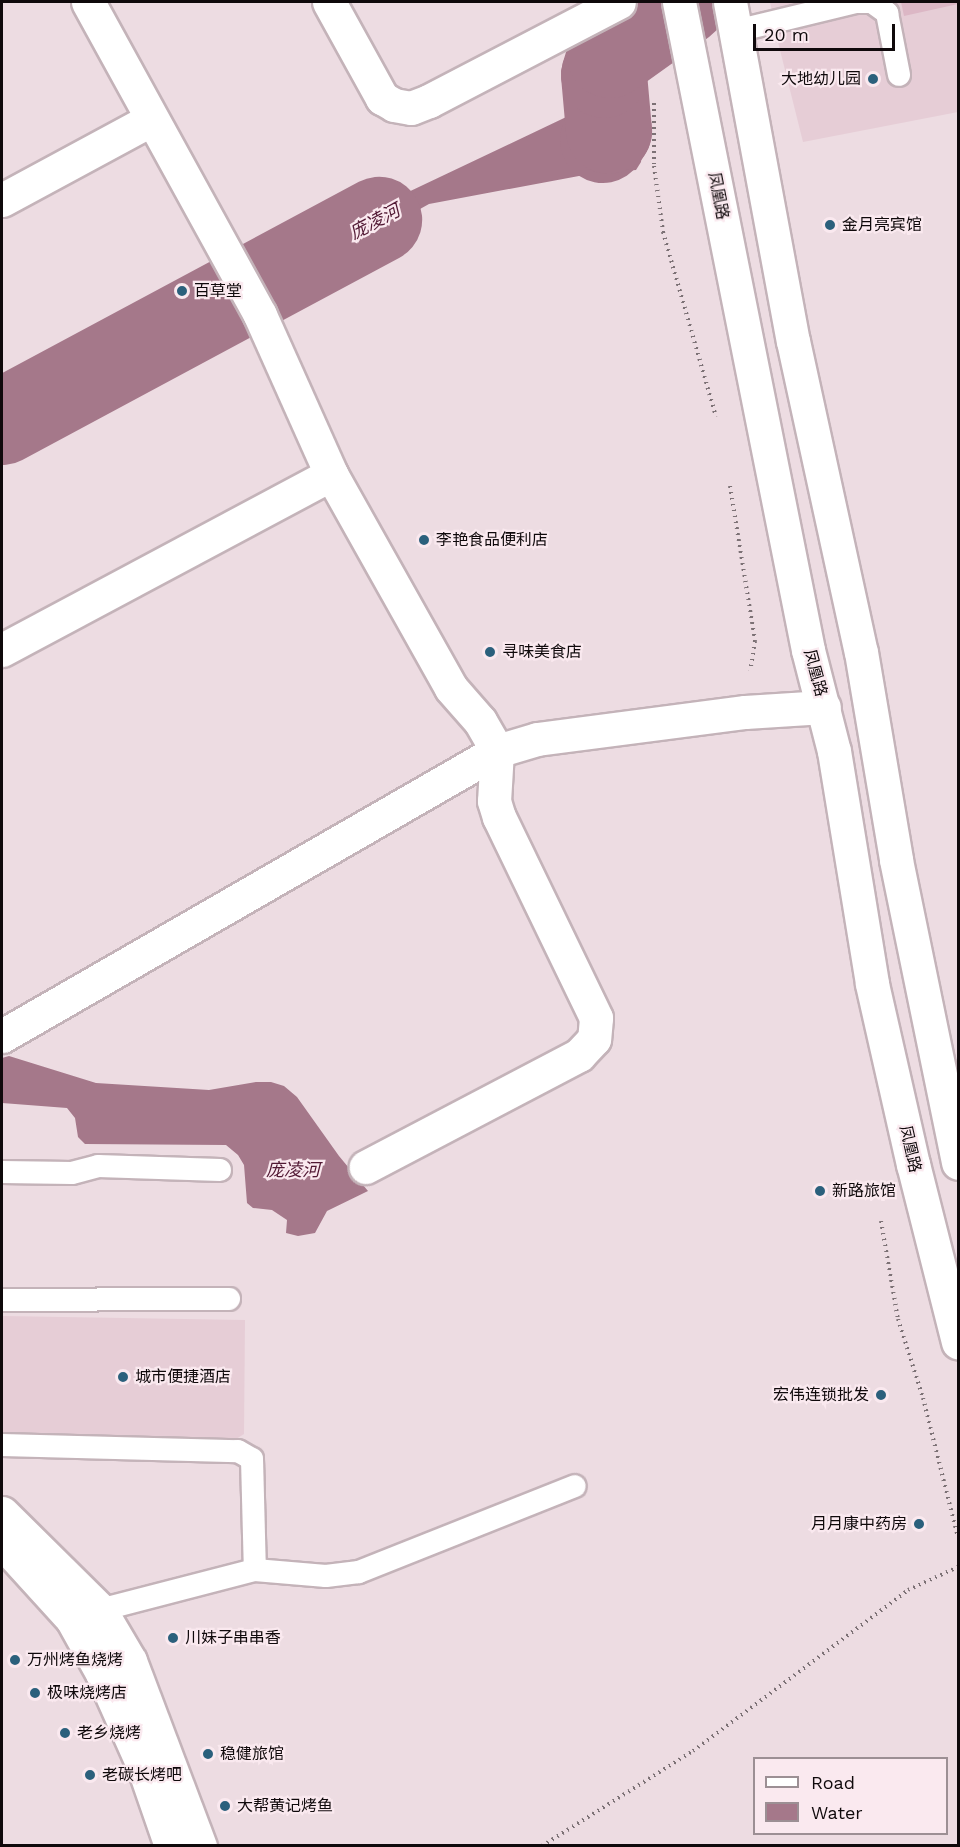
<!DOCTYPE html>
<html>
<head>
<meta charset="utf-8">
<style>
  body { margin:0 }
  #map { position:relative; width:960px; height:1847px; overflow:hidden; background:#eddce2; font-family:"Work Sans","Noto Sans SC",sans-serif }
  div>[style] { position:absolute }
  .built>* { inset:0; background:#e6cdd6 }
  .green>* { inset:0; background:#dcb7c5 }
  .water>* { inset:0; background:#a5788a }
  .river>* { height:86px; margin:-43px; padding:0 43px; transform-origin:43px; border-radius:43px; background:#a5788a }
  .path>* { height:4px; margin-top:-2px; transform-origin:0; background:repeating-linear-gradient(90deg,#7c7175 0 1.5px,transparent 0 6px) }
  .roads { filter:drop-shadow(2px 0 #c4b3b9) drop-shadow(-2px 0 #c4b3b9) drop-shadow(0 2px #c4b3b9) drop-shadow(0 -2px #c4b3b9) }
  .service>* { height:22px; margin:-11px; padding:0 11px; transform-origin:11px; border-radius:11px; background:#fff }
  .minor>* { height:33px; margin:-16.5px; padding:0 16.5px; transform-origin:16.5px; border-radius:16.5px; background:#fff }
  .secondary>* { height:33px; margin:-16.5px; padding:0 16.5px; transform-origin:16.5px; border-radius:16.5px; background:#fff }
  .dots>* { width:16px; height:16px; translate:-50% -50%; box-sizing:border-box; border:3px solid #fae9ef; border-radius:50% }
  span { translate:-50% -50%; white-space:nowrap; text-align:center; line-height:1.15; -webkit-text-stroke:4.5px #fae9ef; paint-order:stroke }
  .poi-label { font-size:16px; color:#0f090b }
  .right { translate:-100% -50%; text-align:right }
  .left { translate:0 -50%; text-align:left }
  .street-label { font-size:16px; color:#0f090b }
  .water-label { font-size:18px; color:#511833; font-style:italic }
  .frame { position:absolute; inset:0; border:3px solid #0f090b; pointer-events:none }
  .legend { position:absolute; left:753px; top:1757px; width:195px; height:78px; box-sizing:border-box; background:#fae9ef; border:2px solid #9c8f94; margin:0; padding:8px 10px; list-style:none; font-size:18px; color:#0f090b }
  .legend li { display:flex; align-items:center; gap:12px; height:30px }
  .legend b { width:30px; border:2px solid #9c8f94 }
  .scale { position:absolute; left:753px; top:24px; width:142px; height:27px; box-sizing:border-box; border:3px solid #0f090b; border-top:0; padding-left:8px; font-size:18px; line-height:21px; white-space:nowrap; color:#0f090b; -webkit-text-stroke:4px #fae9ef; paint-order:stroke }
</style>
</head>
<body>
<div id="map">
  <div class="built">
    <div style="clip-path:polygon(770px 2px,958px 2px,958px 112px,803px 142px,779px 46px)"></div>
    <div style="clip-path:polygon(2px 1316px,245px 1320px,244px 1434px,236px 1439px,2px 1434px)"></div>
  </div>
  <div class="green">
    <div style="clip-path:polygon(901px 2px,958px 2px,958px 4px,904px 16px)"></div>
  </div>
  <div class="water">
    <div style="clip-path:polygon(628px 12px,646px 108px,641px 162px,636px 170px,595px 173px,429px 204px,278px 288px,270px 265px,402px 195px,583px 109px,588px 101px,588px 93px,567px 46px)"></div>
    <div style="clip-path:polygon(204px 297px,223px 341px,2px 461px,2px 406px)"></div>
    <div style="clip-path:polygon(9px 1056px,96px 1083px,209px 1090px,256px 1082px,271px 1082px,284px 1086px,297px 1097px,339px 1156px,368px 1191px,327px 1211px,315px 1233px,298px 1236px,286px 1233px,287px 1220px,272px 1210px,253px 1208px,247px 1203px,244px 1165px,238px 1155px,226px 1145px,85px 1144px,78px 1137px,75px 1118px,67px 1108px,2px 1103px,2px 1058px)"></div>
  </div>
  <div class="river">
    <div style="left:603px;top:140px;width:11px;rotate:-56deg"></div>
    <div style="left:609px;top:131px;width:56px;rotate:-95.1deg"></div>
    <div style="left:604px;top:75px;width:21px;rotate:-73deg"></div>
    <div style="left:610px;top:55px;width:91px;rotate:-35.6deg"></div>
    <div style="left:2px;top:422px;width:428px;rotate:-28.2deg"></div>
  </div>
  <div class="path">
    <div style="left:654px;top:103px;width:63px;rotate:90deg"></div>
    <div style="left:654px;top:166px;width:67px;rotate:82.2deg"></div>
    <div style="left:663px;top:232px;width:192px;rotate:74deg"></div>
    <div style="left:730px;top:486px;width:157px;rotate:80.8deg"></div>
    <div style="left:755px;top:641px;width:30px;rotate:99deg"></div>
    <div style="left:881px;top:1221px;width:99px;rotate:80.2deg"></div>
    <div style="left:898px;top:1319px;width:83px;rotate:72.4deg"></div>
    <div style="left:923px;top:1398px;width:143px;rotate:75.9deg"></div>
    <div style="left:542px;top:1846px;width:178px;rotate:-32.2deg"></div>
    <div style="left:693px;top:1751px;width:269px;rotate:-36.8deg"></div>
    <div style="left:908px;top:1590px;width:55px;rotate:-24.7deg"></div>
  </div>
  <div class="roads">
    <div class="service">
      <div style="left:736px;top:31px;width:123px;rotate:-13.6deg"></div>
      <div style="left:856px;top:2px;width:16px"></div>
      <div style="left:872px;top:2px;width:19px;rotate:36deg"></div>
      <div style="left:887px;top:13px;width:63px;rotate:79deg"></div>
      <div style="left:2px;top:1172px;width:70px;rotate:0.8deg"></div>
      <div style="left:72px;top:1173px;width:27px;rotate:-15deg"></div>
      <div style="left:98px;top:1166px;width:122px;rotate:1.9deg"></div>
      <div style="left:2px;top:1300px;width:227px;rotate:-0.3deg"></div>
      <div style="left:2px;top:1445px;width:236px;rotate:1.5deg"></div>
      <div style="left:238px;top:1451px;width:16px;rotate:30deg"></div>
      <div style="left:252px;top:1459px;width:111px;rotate:88.5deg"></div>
      <div style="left:100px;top:1610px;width:160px;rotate:-14.5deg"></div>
      <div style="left:255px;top:1570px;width:71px;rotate:4.8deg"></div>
      <div style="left:326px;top:1576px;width:33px;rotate:-7deg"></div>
      <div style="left:359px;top:1572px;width:232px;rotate:-21.7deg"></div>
    </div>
    <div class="minor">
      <div style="left:88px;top:2px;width:357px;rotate:61.2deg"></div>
      <div style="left:260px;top:315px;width:174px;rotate:65.9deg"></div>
      <div style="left:331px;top:474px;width:245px;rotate:60.7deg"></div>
      <div style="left:451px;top:688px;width:44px;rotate:48.7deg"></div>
      <div style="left:480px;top:721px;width:34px;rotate:60deg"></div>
      <div style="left:497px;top:751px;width:50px;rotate:93.4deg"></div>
      <div style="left:494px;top:801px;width:17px;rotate:73deg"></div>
      <div style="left:499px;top:817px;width:223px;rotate:64.2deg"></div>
      <div style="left:596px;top:1018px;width:21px;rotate:95deg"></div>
      <div style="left:594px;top:1039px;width:22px;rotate:133deg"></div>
      <div style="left:579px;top:1055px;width:241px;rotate:152.3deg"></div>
      <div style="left:329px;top:2px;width:110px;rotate:61.1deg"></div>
      <div style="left:382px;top:98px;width:14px;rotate:30deg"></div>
      <div style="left:394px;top:105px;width:17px;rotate:10deg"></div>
      <div style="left:411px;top:108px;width:19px;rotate:-21deg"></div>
      <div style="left:429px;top:101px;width:214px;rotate:-27.5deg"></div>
      <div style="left:2px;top:200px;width:170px;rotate:-28.4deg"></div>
      <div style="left:2px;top:650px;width:373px;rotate:-28.1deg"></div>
      <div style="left:2px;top:1036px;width:571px;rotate:-29.93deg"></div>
      <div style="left:497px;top:751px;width:42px;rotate:-16.7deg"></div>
      <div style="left:537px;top:739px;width:210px;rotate:-7.4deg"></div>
      <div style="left:745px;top:712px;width:79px;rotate:-3.6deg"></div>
      <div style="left:2px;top:1513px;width:138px;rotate:44.7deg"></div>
      <div style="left:100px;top:1610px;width:59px;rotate:59.5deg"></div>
      <div style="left:130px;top:1661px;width:198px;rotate:69.3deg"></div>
      <div style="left:2px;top:1542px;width:104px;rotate:47.7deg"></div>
      <div style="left:72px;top:1619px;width:62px;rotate:60.9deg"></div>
      <div style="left:102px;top:1673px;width:101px;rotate:66deg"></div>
      <div style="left:143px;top:1765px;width:86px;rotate:70.9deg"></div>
    </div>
    <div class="secondary">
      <div style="left:679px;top:2px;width:661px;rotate:78.74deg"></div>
      <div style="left:808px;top:650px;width:104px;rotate:75.6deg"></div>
      <div style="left:834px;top:751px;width:236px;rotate:80.7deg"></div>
      <div style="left:872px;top:984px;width:185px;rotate:77.2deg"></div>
      <div style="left:913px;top:1164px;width:184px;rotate:75.8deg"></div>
      <div style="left:730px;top:2px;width:345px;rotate:79.5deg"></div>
      <div style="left:793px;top:341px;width:318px;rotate:77.7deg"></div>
      <div style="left:861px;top:652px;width:211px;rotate:80.4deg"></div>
      <div style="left:896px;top:860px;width:309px;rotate:78.4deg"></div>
    </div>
  </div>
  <div class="dots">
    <div style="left:873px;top:79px;background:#2b607c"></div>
    <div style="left:830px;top:225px;background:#2b607c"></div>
    <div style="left:182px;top:291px;background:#2b607c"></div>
    <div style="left:424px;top:540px;background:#2b607c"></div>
    <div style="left:490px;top:652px;background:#2b607c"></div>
    <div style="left:820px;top:1191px;background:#2b607c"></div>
    <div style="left:123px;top:1377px;background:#2b607c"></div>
    <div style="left:881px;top:1395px;background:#2b607c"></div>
    <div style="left:919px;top:1524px;background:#2b607c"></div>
    <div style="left:173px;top:1638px;background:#2b607c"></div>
    <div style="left:15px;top:1660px;background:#2b607c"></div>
    <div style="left:35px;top:1693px;background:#2b607c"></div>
    <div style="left:65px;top:1733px;background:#2b607c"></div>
    <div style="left:208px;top:1754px;background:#2b607c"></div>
    <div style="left:90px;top:1775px;background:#2b607c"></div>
    <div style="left:225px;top:1806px;background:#2b607c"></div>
  </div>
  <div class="poi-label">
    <span class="right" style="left:861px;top:79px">大地幼儿园</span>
    <span class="left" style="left:842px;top:225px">金月亮宾馆</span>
    <span class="left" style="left:194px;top:291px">百草堂</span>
    <span class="left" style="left:436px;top:540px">李艳食品便利店</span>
    <span class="left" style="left:502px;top:652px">寻味美食店</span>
    <span class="left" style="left:832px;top:1191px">新路旅馆</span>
    <span class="left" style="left:135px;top:1377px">城市便捷酒店</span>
    <span class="right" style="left:869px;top:1395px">宏伟连锁批发</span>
    <span class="right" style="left:907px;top:1524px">月月康中药房</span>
    <span class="left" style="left:185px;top:1638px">川妹子串串香</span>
    <span class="left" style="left:27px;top:1660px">万州烤鱼烧烤</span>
    <span class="left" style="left:47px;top:1693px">极味烧烤店</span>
    <span class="left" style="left:77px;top:1733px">老乡烧烤</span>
    <span class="left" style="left:220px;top:1754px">稳健旅馆</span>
    <span class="left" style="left:102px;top:1775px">老碳长烤吧</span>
    <span class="left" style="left:237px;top:1806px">大帮黄记烤鱼</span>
  </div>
  <div class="street-label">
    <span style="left:718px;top:196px;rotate:79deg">凤凰路</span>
    <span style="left:815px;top:673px;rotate:75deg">凤凰路</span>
    <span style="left:910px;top:1149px;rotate:77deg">凤凰路</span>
  </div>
  <div class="water-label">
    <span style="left:375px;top:222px;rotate:-28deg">庞凌河</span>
    <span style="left:293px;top:1170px">庞凌河</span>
  </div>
  <div class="frame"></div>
  <ul class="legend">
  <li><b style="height:8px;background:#fff"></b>Road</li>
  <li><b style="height:16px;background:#a5788a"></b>Water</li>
  </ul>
  <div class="scale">20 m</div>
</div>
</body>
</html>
